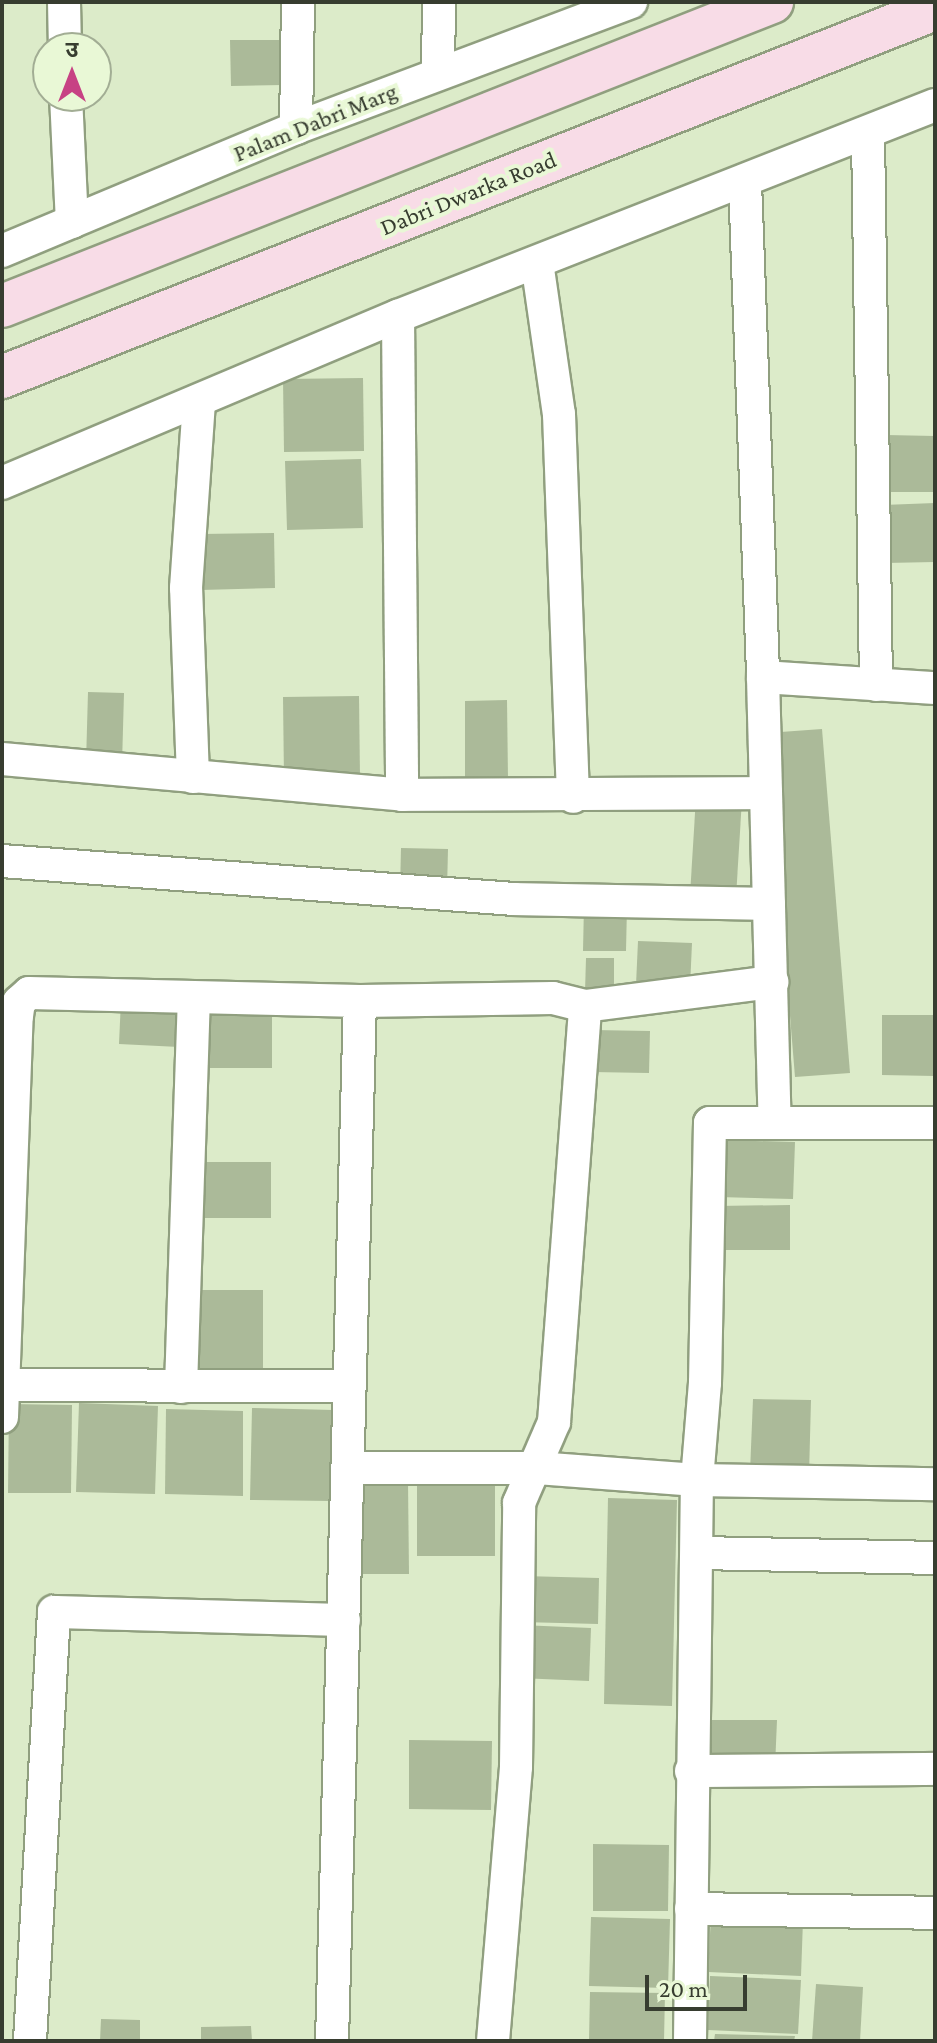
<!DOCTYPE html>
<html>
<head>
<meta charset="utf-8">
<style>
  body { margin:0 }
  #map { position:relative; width:937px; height:2043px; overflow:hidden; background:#dcebc9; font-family:"Crimson Pro","Noto Sans Devanagari",serif }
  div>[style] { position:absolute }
  .building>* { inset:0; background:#abba99 }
  .roads { filter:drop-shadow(2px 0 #909f7f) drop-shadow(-2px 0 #909f7f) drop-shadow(0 2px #909f7f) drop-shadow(0 -2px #909f7f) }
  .minor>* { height:32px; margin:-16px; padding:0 16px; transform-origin:16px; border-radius:16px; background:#fff }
  .major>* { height:42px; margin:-21px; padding:0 21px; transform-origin:21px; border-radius:21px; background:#f8dce7 }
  span { translate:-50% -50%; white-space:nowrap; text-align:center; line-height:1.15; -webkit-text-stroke:8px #e9f8d6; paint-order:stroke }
  .street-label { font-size:24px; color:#373d30 }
  .frame { position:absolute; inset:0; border:4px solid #373d30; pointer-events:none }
  .north { position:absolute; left:32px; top:32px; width:80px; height:80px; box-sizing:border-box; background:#e9f8d6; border:2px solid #a2ad94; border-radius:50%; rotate:0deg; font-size:22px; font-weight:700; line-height:32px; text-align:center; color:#373d30 }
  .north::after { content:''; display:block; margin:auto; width:28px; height:36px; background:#c74284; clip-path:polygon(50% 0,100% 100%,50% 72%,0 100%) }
  .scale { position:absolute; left:645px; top:1975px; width:102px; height:36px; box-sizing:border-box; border:4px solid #373d30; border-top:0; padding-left:10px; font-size:24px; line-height:28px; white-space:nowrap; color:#373d30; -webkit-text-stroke:6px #e9f8d6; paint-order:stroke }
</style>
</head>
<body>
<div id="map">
  <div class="building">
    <div style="clip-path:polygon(230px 40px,282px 40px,282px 85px,231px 86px)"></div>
    <div style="clip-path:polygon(363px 378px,364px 451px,284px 452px,283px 379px)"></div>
    <div style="clip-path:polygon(886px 435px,935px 436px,935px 492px,885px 492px)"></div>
    <div style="clip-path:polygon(361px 459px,363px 528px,287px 530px,285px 461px)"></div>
    <div style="clip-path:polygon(935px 503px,935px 562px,885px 563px,883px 505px)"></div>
    <div style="clip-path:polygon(274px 533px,275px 588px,201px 590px,200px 534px)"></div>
    <div style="clip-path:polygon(88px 692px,124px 693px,122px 764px,86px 763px)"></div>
    <div style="clip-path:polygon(359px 696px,360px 777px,284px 778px,283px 697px)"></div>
    <div style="clip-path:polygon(507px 700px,508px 780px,465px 780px,465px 701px)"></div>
    <div style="clip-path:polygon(822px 729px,850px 1073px,795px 1077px,767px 733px)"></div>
    <div style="clip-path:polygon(696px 797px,742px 799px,736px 897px,690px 895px)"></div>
    <div style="clip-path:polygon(401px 848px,448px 849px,447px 890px,400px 890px)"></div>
    <div style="clip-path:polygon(584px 905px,627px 906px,626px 951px,583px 951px)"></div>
    <div style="clip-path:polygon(638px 941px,692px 943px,690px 987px,636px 985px)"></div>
    <div style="clip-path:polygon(586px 958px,614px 958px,614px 994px,585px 992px)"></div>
    <div style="clip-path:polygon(121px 1000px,181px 1002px,179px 1047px,119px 1044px)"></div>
    <div style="clip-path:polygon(200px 1014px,272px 1014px,272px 1068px,200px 1068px)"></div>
    <div style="clip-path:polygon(882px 1015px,935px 1015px,935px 1076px,882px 1075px)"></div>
    <div style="clip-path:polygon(593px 1030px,650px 1031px,649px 1073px,592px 1072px)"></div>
    <div style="clip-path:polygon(720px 1140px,795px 1142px,793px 1199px,718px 1197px)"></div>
    <div style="clip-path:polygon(197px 1162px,271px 1162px,271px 1218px,197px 1218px)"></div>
    <div style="clip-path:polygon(790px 1205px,790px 1250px,718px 1250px,717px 1206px)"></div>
    <div style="clip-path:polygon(187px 1290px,263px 1290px,263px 1375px,188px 1376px)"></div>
    <div style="clip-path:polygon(753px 1399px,811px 1400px,809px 1475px,750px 1472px)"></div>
    <div style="clip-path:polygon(79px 1403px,158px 1406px,155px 1494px,76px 1492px)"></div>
    <div style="clip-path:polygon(9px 1404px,72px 1405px,71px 1493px,8px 1493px)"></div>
    <div style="clip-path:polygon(252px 1408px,333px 1410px,331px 1501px,250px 1500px)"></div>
    <div style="clip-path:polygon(166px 1409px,243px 1411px,243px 1496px,165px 1494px)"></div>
    <div style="clip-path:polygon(417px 1480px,495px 1480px,495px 1556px,417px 1556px)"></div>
    <div style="clip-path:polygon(408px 1481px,409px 1574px,357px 1574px,356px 1482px)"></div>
    <div style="clip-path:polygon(608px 1498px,677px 1500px,672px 1706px,604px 1704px)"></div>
    <div style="clip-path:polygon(523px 1576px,599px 1578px,598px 1624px,522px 1622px)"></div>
    <div style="clip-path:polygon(520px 1625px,591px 1628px,589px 1681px,519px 1678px)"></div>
    <div style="clip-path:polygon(709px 1720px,777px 1720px,775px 1767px,708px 1767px)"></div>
    <div style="clip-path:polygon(409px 1740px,492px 1741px,491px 1810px,409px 1809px)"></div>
    <div style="clip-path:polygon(593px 1844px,669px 1845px,668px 1911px,593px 1911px)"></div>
    <div style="clip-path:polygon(711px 1916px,803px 1920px,801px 1976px,708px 1972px)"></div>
    <div style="clip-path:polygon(591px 1917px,670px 1919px,668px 1988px,589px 1986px)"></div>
    <div style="clip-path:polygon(710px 1976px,801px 1980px,798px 2034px,708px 2030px)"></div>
    <div style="clip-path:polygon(816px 1984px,863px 1987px,860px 2041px,812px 2041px)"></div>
    <div style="clip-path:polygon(590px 1992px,665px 1993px,664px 2041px,589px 2041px)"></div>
    <div style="clip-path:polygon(101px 2019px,140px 2020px,140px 2041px,100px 2041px)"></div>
    <div style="clip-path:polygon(251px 2026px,252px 2041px,201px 2041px,201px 2027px)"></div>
    <div style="clip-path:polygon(715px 2034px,795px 2036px,794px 2041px,714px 2041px)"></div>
  </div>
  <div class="roads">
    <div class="minor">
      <div style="left:64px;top:2px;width:46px;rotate:88.8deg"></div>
      <div style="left:438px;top:72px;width:70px;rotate:-89.2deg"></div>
      <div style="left:66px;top:96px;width:126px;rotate:87.3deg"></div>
      <div style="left:296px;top:128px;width:126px;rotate:-89.1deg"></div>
      <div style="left:868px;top:133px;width:552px;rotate:89.17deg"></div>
      <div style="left:745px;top:182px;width:495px;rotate:87.9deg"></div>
      <div style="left:763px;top:677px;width:172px;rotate:3.7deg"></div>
      <div style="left:2px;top:251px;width:319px;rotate:-22.7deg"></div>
      <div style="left:296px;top:128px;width:358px;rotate:-20.6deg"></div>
      <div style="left:537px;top:262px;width:154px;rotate:81.8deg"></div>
      <div style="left:559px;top:414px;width:383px;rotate:87.9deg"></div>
      <div style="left:398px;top:316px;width:479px;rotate:89.5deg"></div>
      <div style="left:2px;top:483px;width:430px;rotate:-22.9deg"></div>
      <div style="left:398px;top:316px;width:577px;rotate:-21.45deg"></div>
      <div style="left:763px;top:677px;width:446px;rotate:88.5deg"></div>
      <div style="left:2px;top:759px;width:402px;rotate:5.1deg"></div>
      <div style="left:402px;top:795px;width:364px;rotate:-0.3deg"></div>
      <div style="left:193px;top:777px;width:189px;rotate:-92.1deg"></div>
      <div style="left:186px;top:588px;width:188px;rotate:-86deg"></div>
      <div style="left:2px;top:861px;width:513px;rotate:4.24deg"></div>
      <div style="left:514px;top:899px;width:255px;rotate:1.1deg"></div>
      <div style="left:2px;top:1385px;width:345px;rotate:0.2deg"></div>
      <div style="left:181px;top:1387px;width:389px;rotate:-88.1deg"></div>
      <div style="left:2px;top:1417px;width:401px;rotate:-87.9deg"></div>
      <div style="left:17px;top:1016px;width:14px;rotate:-82deg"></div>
      <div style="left:19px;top:1002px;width:13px;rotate:-42deg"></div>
      <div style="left:29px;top:993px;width:331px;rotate:1.4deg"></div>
      <div style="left:360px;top:1001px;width:193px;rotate:-0.9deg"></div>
      <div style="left:553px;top:998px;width:33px;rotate:14deg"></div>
      <div style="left:585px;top:1006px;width:189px;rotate:-7.3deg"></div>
      <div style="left:349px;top:1468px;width:188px"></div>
      <div style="left:537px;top:1468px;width:160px;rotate:4.3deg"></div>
      <div style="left:697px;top:1480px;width:238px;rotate:1deg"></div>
      <div style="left:699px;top:1553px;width:236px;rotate:1.2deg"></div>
      <div style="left:691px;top:1771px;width:244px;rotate:-0.5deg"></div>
      <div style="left:691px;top:1909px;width:244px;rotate:0.9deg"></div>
      <div style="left:30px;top:2041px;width:430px;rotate:-86.8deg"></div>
      <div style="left:54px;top:1612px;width:290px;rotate:1.6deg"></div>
      <div style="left:332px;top:2041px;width:1040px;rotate:-88.46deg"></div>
      <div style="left:493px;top:2041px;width:275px;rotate:-85.2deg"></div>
      <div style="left:516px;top:1767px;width:264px;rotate:-89.3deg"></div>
      <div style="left:519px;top:1503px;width:88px;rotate:-66.6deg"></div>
      <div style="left:554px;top:1422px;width:417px;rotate:-85.7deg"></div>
      <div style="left:690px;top:2041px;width:561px;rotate:-89.29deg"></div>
      <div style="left:697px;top:1480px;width:97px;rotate:-85.3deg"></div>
      <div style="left:705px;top:1383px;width:260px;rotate:-88.9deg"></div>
      <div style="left:710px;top:1123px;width:225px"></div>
    </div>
    <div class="major">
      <div style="left:2px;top:306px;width:828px;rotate:-21.54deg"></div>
      <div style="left:2px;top:377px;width:1003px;rotate:-21.53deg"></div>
    </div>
  </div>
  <div class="street-label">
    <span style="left:315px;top:122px;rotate:-22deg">Palam Dabri Marg</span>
    <span style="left:468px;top:193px;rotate:-22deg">Dabri Dwarka Road</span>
  </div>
  <div class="frame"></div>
  <div class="north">उ</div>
  <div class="scale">20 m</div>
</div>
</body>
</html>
